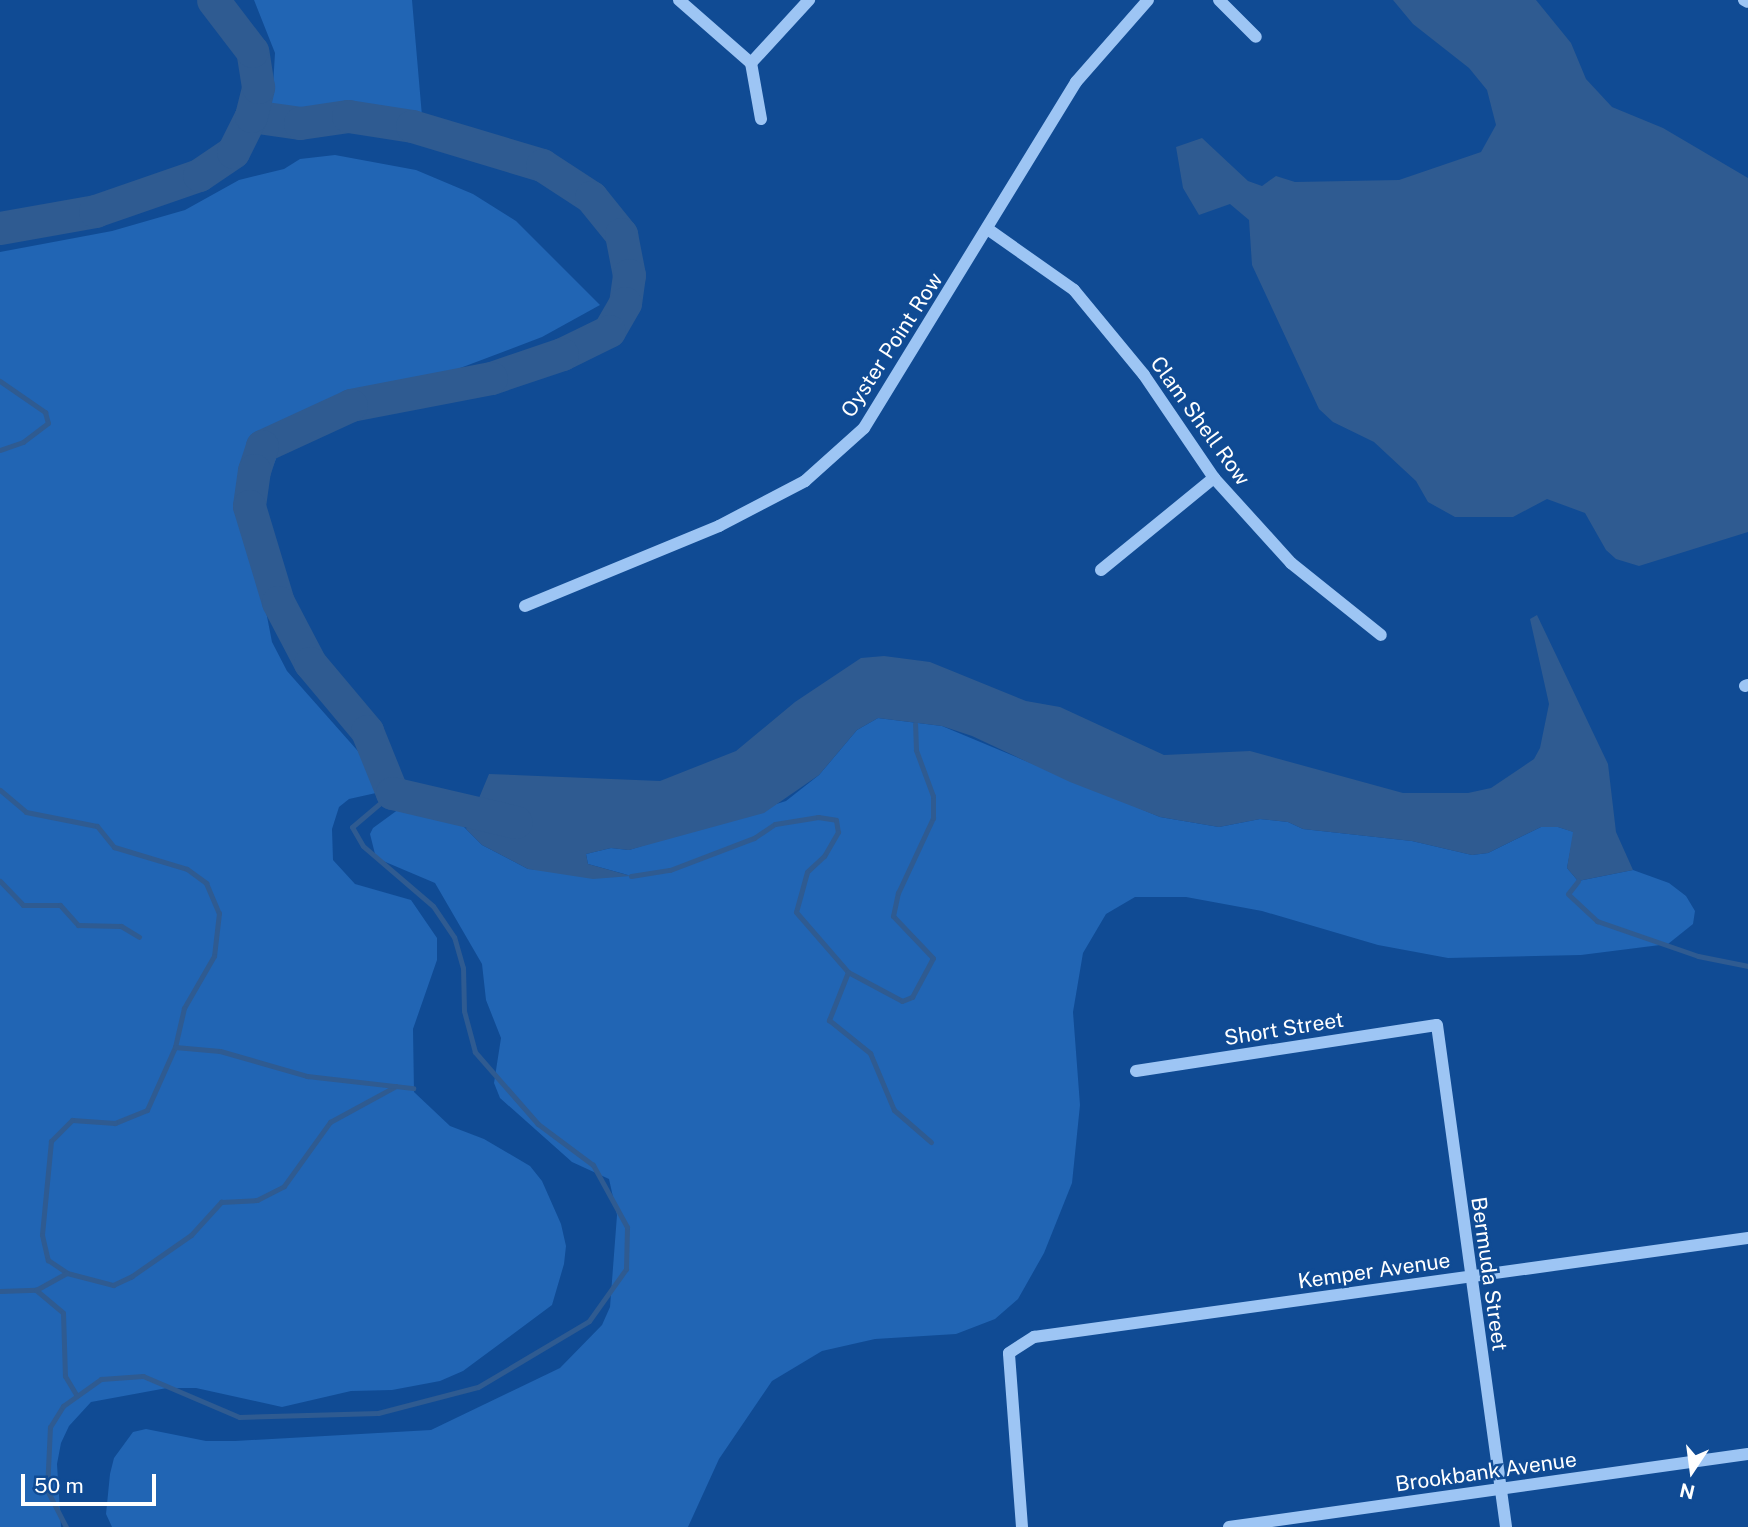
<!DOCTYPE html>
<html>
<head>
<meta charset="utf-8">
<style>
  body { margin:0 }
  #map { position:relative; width:1748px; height:1527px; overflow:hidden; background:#104b94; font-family:"Public Sans",sans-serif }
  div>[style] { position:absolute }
  .green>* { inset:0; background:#2165b4 }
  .water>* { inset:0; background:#2f5b91 }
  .stream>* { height:5px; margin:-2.5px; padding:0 2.5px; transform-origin:2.5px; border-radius:2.5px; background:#2f5b91 }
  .river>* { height:33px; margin:-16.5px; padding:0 16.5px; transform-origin:16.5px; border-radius:16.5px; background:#2f5b91 }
  .minor>* { height:12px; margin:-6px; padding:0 6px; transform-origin:6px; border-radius:6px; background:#9dc5f4 }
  span { translate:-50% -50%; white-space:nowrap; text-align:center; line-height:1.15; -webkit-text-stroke:5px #104b94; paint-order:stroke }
  .street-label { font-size:21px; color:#fff }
  .north { position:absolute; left:1657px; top:1436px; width:70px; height:70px; -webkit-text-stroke:5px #104b94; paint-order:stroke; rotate:193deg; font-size:19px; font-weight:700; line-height:28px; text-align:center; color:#fff }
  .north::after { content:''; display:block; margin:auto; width:24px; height:32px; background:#fff; clip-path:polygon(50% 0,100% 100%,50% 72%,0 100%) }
  .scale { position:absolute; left:21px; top:1474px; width:135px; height:32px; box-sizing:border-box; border:4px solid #fff; border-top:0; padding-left:9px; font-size:21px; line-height:24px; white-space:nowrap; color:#fff; -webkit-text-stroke:5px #104b94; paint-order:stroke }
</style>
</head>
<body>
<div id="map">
  <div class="green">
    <div style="clip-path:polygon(254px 0,412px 0,422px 116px,329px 106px,271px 118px,275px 53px)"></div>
    <div style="clip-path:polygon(335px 155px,416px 170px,473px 194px,516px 221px,600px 305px,542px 337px,447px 373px,363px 392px,314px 413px,278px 454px,259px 500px,264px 601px,272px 642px,287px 671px,380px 776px,376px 793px,349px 799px,339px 807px,332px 829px,333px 860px,355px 884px,411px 900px,437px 938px,437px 960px,413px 1029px,414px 1092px,450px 1126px,484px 1139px,530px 1166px,542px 1181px,561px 1224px,566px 1246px,564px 1264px,552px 1305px,463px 1371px,440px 1381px,392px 1390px,351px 1391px,282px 1407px,196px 1388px,167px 1388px,91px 1402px,69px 1426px,61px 1443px,57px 1464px,61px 1527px,0 1527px,0 252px,112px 231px,185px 210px,239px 180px,284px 169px,300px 159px)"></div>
    <div style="clip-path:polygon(878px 718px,942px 726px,1160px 817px,1219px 827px,1260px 819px,1288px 822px,1303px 829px,1412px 841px,1472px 855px,1488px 853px,1541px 827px,1558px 827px,1574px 832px,1567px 868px,1578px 881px,1633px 870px,1669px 883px,1686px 896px,1695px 911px,1693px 924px,1668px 944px,1581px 955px,1448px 958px,1378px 945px,1262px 911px,1186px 897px,1135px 897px,1106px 914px,1083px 953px,1073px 1012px,1080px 1105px,1072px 1183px,1044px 1253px,1018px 1299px,995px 1319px,956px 1334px,875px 1339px,822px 1351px,772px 1381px,719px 1459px,688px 1527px,112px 1527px,106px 1514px,110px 1474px,114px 1458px,133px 1432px,146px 1429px,206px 1441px,235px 1441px,431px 1430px,560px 1368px,602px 1325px,610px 1307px,617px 1215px,609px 1179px,572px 1162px,500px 1098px,494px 1083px,501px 1038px,486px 1000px,482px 964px,435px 883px,376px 858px,370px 834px,373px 828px,399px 809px,420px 807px,455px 818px,482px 845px,528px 869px,628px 875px,588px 864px,586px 854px,611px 848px,629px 850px,786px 801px,819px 775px,857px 730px)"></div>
  </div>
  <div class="water">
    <div style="clip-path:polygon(1393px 0,1536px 0,1571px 43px,1586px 79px,1612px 107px,1663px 128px,1748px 178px,1748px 532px,1639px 566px,1616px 559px,1606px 550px,1585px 513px,1547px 499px,1513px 517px,1455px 517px,1428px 502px,1416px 481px,1374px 442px,1333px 422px,1319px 409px,1252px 265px,1249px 220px,1230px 204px,1199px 215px,1183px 188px,1176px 147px,1202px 138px,1248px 181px,1262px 186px,1276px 176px,1295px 182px,1399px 180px,1481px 152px,1496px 125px,1487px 90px,1469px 68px,1413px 24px)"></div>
    <div style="clip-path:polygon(1537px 615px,1608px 764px,1616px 832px,1633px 870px,1578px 881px,1567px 868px,1573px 832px,1558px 827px,1541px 827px,1488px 853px,1472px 855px,1412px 841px,1303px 829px,1288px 822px,1260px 819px,1219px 827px,1160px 817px,1070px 782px,972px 736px,942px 726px,878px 718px,857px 730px,819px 775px,764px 813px,629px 850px,611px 848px,586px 854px,588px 864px,631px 876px,593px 879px,528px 869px,482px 845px,466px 829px,489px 774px,660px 781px,736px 751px,795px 702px,861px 658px,884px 656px,930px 662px,1026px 701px,1060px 707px,1164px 755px,1250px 751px,1403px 793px,1468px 793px,1491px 788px,1534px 759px,1540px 748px,1549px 704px,1530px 619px)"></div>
  </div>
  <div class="stream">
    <div style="left:0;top:381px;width:55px;rotate:34.6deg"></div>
    <div style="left:45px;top:412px;width:11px;rotate:75deg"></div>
    <div style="left:48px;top:423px;width:31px;rotate:143deg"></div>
    <div style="left:23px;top:442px;width:24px;rotate:161deg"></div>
    <div style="left:0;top:790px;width:34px;rotate:40deg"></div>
    <div style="left:26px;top:812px;width:72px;rotate:11.2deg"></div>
    <div style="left:97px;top:826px;width:27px;rotate:51deg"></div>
    <div style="left:114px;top:847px;width:76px;rotate:16.8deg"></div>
    <div style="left:187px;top:869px;width:24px;rotate:36deg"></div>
    <div style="left:206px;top:883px;width:33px;rotate:67deg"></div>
    <div style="left:219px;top:913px;width:43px;rotate:96.6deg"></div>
    <div style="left:214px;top:956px;width:60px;rotate:120deg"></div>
    <div style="left:184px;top:1008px;width:40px;rotate:103deg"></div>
    <div style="left:175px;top:1047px;width:69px;rotate:114deg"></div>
    <div style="left:147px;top:1110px;width:35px;rotate:158deg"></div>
    <div style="left:115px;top:1123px;width:43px;rotate:-176deg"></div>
    <div style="left:72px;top:1120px;width:30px;rotate:135deg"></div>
    <div style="left:51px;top:1141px;width:94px;rotate:95.5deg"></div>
    <div style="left:42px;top:1235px;width:26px;rotate:77deg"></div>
    <div style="left:48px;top:1260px;width:23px;rotate:34deg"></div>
    <div style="left:67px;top:1273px;width:48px;rotate:14.6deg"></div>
    <div style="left:113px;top:1285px;width:21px;rotate:-25deg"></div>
    <div style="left:132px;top:1276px;width:72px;rotate:-34.8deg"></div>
    <div style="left:191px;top:1235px;width:45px;rotate:-47.7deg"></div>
    <div style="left:221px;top:1202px;width:36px;rotate:-3deg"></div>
    <div style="left:257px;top:1200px;width:30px;rotate:-27deg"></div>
    <div style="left:284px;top:1186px;width:79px;rotate:-54.3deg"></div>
    <div style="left:330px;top:1122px;width:75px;rotate:-28.6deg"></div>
    <div style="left:631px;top:876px;width:39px;rotate:-9deg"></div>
    <div style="left:670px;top:870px;width:90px;rotate:-20.9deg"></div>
    <div style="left:754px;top:838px;width:25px;rotate:-34deg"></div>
    <div style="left:775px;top:824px;width:44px;rotate:-9.2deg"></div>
    <div style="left:818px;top:817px;width:18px;rotate:9deg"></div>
    <div style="left:836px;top:820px;width:12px;rotate:81deg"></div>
    <div style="left:838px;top:832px;width:28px;rotate:120deg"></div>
    <div style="left:824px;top:856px;width:23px;rotate:137deg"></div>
    <div style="left:807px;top:872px;width:41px;rotate:105.4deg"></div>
    <div style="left:796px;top:912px;width:79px;rotate:49.1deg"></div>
    <div style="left:848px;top:972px;width:61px;rotate:28.2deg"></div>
    <div style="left:902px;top:1001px;width:11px;rotate:-22deg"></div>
    <div style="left:912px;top:997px;width:44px;rotate:-61.7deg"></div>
    <div style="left:933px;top:958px;width:58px;rotate:-133.6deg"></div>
    <div style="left:893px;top:916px;width:24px;rotate:-78deg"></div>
    <div style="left:898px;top:893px;width:83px;rotate:-65deg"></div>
    <div style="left:933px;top:818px;width:22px;rotate:-90deg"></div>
    <div style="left:933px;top:796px;width:49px;rotate:-110.3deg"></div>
    <div style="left:916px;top:750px;width:26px;rotate:-92deg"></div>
    <div style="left:0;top:881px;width:33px;rotate:46deg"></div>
    <div style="left:23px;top:905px;width:37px"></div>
    <div style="left:60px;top:905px;width:27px;rotate:48deg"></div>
    <div style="left:78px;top:925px;width:43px;rotate:1.3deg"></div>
    <div style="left:121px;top:926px;width:21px;rotate:31deg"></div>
    <div style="left:1578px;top:881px;width:16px;rotate:128deg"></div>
    <div style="left:1568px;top:894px;width:40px;rotate:43deg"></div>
    <div style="left:1597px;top:921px;width:107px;rotate:19.1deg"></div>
    <div style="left:1698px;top:956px;width:51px;rotate:11.3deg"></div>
    <div style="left:848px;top:972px;width:52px;rotate:111.6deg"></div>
    <div style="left:829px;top:1020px;width:53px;rotate:38.8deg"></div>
    <div style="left:870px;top:1053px;width:62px;rotate:67.2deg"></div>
    <div style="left:894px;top:1110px;width:49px;rotate:40.9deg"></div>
    <div style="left:175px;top:1047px;width:45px;rotate:5.1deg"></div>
    <div style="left:220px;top:1051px;width:91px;rotate:16deg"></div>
    <div style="left:307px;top:1076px;width:107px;rotate:6.5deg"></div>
    <div style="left:36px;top:1290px;width:35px;rotate:40deg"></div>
    <div style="left:63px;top:1313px;width:63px;rotate:88.2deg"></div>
    <div style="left:65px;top:1376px;width:23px;rotate:59deg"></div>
    <div style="left:0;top:1291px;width:36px;rotate:-2deg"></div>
    <div style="left:36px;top:1290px;width:35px;rotate:-29deg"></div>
    <div style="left:66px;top:1527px;width:42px;rotate:-117.2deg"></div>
    <div style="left:47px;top:1490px;width:63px;rotate:-87.3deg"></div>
    <div style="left:50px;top:1427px;width:25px;rotate:-58deg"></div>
    <div style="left:63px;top:1406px;width:47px;rotate:-35.4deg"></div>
    <div style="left:101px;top:1379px;width:42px;rotate:-4.1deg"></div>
    <div style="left:143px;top:1376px;width:104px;rotate:23.1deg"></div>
    <div style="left:239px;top:1417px;width:139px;rotate:-1.6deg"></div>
    <div style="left:378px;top:1413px;width:103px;rotate:-14.6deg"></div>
    <div style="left:478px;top:1387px;width:129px;rotate:-30.7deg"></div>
    <div style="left:589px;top:1321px;width:64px;rotate:-54.6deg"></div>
    <div style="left:626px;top:1269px;width:42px;rotate:-88.6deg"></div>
    <div style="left:627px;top:1227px;width:71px;rotate:-118.7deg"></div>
    <div style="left:593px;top:1165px;width:69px;rotate:-143.3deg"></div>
    <div style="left:538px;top:1124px;width:96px;rotate:-131.2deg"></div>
    <div style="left:475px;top:1052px;width:42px;rotate:-105deg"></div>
    <div style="left:464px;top:1011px;width:43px;rotate:-91.3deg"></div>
    <div style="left:463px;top:968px;width:32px;rotate:-106deg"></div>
    <div style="left:454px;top:937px;width:37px;rotate:-124deg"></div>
    <div style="left:433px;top:906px;width:92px;rotate:-139.4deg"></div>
    <div style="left:363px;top:846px;width:22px;rotate:-120deg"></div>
    <div style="left:352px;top:827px;width:52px;rotate:-40.4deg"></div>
  </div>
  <div class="river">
    <div style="left:251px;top:116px;width:49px;rotate:8.1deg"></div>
    <div style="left:300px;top:123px;width:49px;rotate:-8.3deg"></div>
    <div style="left:348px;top:116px;width:65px;rotate:8.9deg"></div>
    <div style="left:412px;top:126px;width:136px;rotate:16.7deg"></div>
    <div style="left:542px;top:165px;width:59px;rotate:33.1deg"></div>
    <div style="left:591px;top:197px;width:48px;rotate:51deg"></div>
    <div style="left:621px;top:234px;width:42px;rotate:79deg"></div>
    <div style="left:629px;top:275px;width:28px;rotate:98deg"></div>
    <div style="left:625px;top:303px;width:32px;rotate:120deg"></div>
    <div style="left:609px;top:331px;width:52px;rotate:153.9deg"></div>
    <div style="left:562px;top:354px;width:75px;rotate:161.3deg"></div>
    <div style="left:491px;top:378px;width:143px;rotate:169.1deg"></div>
    <div style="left:351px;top:405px;width:98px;rotate:155.3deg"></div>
    <div style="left:262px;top:446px;width:25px;rotate:108deg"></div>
    <div style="left:254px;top:470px;width:36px;rotate:98deg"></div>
    <div style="left:249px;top:506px;width:100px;rotate:73.2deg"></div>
    <div style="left:278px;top:602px;width:69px;rotate:62.3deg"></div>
    <div style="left:310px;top:663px;width:89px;rotate:50deg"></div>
    <div style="left:367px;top:731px;width:67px;rotate:68deg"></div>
    <div style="left:392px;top:793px;width:127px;rotate:13.2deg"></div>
    <div style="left:0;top:228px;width:97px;rotate:-10.1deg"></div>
    <div style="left:95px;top:211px;width:110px;rotate:-19.1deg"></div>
    <div style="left:199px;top:175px;width:41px;rotate:-34.1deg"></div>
    <div style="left:233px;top:152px;width:40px;rotate:-63.4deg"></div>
    <div style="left:251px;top:116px;width:30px;rotate:-76deg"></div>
    <div style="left:258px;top:87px;width:36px;rotate:-99deg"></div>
    <div style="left:252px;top:51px;width:64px;rotate:-127.4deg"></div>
  </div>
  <div class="minor">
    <div style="left:679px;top:0;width:96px;rotate:41.2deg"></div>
    <div style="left:1219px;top:0;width:52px;rotate:45deg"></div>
    <div style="left:1744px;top:0;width:4px;rotate:27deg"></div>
    <div style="left:761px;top:119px;width:57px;rotate:-100.1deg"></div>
    <div style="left:751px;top:63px;width:86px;rotate:-47.4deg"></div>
    <div style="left:989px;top:230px;width:104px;rotate:35.2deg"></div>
    <div style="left:1074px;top:290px;width:110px;rotate:50.5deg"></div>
    <div style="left:1144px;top:375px;width:125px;rotate:55.8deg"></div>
    <div style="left:1214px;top:478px;width:115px;rotate:47.8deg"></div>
    <div style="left:1291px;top:563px;width:115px;rotate:38.7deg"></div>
    <div style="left:1101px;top:570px;width:146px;rotate:-39.2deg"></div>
    <div style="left:525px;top:606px;width:210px;rotate:-22.4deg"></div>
    <div style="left:719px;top:526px;width:97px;rotate:-27.6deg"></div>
    <div style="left:805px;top:481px;width:79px;rotate:-41.9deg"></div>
    <div style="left:864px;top:428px;width:406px;rotate:-58.5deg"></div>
    <div style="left:1076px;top:82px;width:109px;rotate:-48.7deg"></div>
    <div style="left:1745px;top:686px;width:3px;rotate:-18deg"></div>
    <div style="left:1136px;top:1071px;width:304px;rotate:-8.7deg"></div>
    <div style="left:1437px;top:1025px;width:507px;rotate:82.17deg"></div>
    <div style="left:1022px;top:1527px;width:174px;rotate:-94.3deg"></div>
    <div style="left:1009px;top:1353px;width:30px;rotate:-33deg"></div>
    <div style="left:1034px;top:1337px;width:721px;rotate:-7.89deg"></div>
    <div style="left:1229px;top:1527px;width:524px;rotate:-8.01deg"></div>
  </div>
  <div class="street-label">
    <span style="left:892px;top:345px;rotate:-57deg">Oyster Point Row</span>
    <span style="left:1200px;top:421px;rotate:54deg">Clam Shell Row</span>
    <span style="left:1284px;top:1029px;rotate:-9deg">Short Street</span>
    <span style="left:1374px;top:1271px;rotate:-8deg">Kemper Avenue</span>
    <span style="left:1489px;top:1274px;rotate:82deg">Bermuda Street</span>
    <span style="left:1486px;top:1472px;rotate:-8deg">Brookbank Avenue</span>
  </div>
  <div class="north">N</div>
  <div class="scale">50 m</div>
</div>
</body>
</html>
